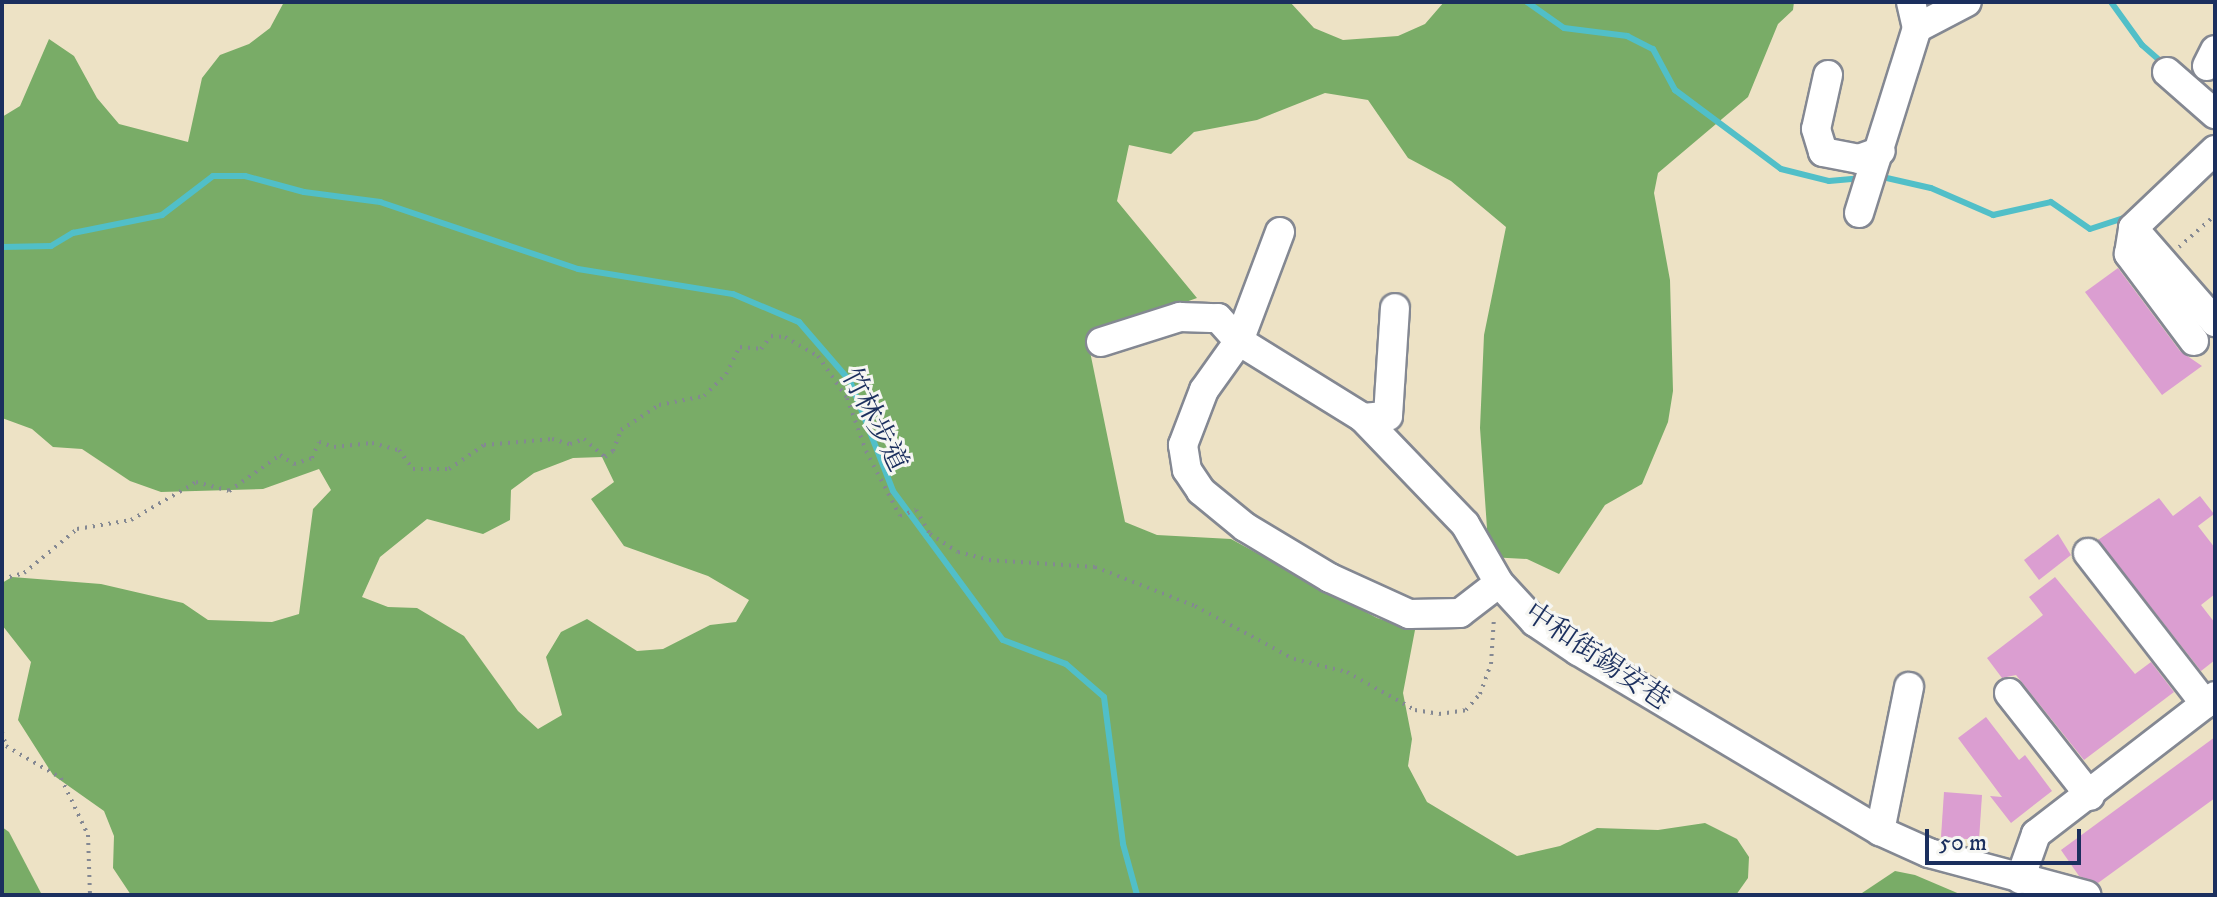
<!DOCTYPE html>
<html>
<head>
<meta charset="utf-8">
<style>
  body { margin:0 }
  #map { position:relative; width:2217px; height:897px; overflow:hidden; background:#ede2c5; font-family:"IM FELL DW Pica","Noto Serif TC",serif }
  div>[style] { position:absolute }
  .forest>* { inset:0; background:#79ac67 }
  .stream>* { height:6px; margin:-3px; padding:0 3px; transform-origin:3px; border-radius:3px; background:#51bfc8 }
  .building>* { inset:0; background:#db9ed1 }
  .path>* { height:4px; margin-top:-2px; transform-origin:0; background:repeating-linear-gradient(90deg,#848892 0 2px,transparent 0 8px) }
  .roads { filter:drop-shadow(2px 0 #848892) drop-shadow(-2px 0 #848892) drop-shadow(0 2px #848892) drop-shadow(0 -2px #848892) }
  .minor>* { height:28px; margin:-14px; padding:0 14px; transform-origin:14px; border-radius:14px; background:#fff }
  span { translate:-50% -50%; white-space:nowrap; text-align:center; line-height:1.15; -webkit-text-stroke:6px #f6f6f2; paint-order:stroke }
  .street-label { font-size:28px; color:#1b2f5e }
  .frame { position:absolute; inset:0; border:4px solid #1b2f5e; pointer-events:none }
  .scale { position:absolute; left:1925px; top:829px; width:156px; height:36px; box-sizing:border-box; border:4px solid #1b2f5e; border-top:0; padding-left:10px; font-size:24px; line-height:28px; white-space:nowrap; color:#1b2f5e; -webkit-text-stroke:6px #f6f6f2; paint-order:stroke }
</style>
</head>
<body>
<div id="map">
  <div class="forest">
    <div style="clip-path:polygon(evenodd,284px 2px,1290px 2px,1314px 28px,1343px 40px,1398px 36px,1425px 24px,1444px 2px,1794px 2px,1793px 10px,1778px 24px,1748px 97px,1658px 173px,1654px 193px,1670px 280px,1673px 391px,1668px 422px,1642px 484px,1605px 505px,1559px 574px,1527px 559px,1489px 557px,1480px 428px,1484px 335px,1506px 227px,1451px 181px,1408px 158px,1368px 100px,1325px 93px,1257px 120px,1194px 132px,1171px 154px,1129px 145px,1117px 201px,1197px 298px,1087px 337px,1125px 522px,1157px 535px,1231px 539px,1377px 618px,1415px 630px,1403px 693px,1412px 739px,1408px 766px,1427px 802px,1517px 856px,1560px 846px,1597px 828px,1658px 830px,1705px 823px,1737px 839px,1749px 857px,1748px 878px,1736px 895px,131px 895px,113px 868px,114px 836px,104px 811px,53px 775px,18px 720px,31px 662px,2px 625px,2px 583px,12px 577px,101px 584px,183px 603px,208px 620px,272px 622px,299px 614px,313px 509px,331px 490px,319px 469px,263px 489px,161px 492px,130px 481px,82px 449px,53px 447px,32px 429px,2px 418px,2px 117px,20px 106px,49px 39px,74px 56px,97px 98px,119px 124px,188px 142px,202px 78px,220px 55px,249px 44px,270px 28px,284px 2px,602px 457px,614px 482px,591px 499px,624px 546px,708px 576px,749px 600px,736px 622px,710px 625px,663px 649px,637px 651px,587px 619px,561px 632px,546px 657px,562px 715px,538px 729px,518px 711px,464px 636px,417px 608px,388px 607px,362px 597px,380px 557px,427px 519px,483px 534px,510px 520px,511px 490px,534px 473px,573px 458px,602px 457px)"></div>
    <div style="clip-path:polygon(2px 827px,9px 832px,42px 895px,2px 895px)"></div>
    <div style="clip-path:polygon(1895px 871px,1915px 875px,1962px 895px,1859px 895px)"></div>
  </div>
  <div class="stream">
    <div style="left:1527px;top:2px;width:45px;rotate:35.1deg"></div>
    <div style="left:1564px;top:28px;width:64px;rotate:7.2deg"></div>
    <div style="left:1627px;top:36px;width:29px;rotate:27deg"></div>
    <div style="left:1653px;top:49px;width:47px;rotate:61.8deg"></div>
    <div style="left:1675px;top:90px;width:132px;rotate:36.7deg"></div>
    <div style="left:1781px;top:169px;width:49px;rotate:14deg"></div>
    <div style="left:1829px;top:181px;width:34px;rotate:-5deg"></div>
    <div style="left:2111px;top:2px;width:53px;rotate:54.2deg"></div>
    <div style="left:2142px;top:45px;width:30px;rotate:41deg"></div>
    <div style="left:1878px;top:176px;width:54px;rotate:12.8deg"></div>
    <div style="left:1931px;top:188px;width:68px;rotate:23.5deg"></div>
    <div style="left:1993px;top:215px;width:59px;rotate:-12.6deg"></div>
    <div style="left:2051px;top:202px;width:47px;rotate:34.7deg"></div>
    <div style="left:2090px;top:229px;width:40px;rotate:-18deg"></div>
    <div style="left:2px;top:247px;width:49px;rotate:-1.2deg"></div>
    <div style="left:51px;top:246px;width:26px;rotate:-31deg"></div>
    <div style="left:73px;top:233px;width:91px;rotate:-11.4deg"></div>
    <div style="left:162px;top:215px;width:64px;rotate:-37.4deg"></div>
    <div style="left:213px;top:176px;width:32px"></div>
    <div style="left:245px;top:176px;width:61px;rotate:15.2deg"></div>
    <div style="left:304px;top:192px;width:77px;rotate:7.5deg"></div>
    <div style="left:380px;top:202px;width:209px;rotate:18.7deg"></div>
    <div style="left:578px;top:269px;width:157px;rotate:9.2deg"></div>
    <div style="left:733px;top:294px;width:72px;rotate:23deg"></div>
    <div style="left:799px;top:322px;width:78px;rotate:49.2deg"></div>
    <div style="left:850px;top:381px;width:118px;rotate:68.6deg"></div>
    <div style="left:893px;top:491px;width:185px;rotate:53.6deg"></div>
    <div style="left:1003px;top:640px;width:67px;rotate:20.9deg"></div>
    <div style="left:1066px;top:664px;width:50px;rotate:41deg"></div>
    <div style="left:1104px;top:697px;width:148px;rotate:82.6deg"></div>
    <div style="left:1123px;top:844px;width:53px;rotate:74.6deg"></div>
  </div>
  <div class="building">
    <div style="clip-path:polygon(2118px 268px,2180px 351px,2202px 366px,2162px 395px,2085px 292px)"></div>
    <div style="clip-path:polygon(2200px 496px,2214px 514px,2198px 526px,2215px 548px,2215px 594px,2201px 605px,2215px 623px,2215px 660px,2201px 671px,2098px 540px,2159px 498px,2173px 516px)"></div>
    <div style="clip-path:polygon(2058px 534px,2071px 555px,2039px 580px,2024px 560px)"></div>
    <div style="clip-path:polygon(2055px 577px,2135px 674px,2151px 662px,2174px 692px,2084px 760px,2016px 675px,2002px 678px,1987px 658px,2043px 615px,2029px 597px)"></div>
    <div style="clip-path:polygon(1986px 717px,2019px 760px,2025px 755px,2052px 791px,2011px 823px,1990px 796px,2002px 797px,1958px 738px)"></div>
    <div style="clip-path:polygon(2215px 737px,2215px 798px,2098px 883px,2079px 876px,2061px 850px)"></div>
    <div style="clip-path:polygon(1944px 792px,1982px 795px,1979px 840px,1941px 837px)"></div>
  </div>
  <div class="path">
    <div style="left:2179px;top:247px;width:48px;rotate:-41.6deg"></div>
    <div style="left:2px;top:579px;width:23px;rotate:-15deg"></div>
    <div style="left:24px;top:573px;width:69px;rotate:-39.7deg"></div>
    <div style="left:77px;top:529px;width:55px;rotate:-9.5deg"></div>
    <div style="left:131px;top:520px;width:75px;rotate:-30.3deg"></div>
    <div style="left:196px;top:482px;width:34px;rotate:15deg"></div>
    <div style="left:229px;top:491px;width:62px;rotate:-35.2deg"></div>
    <div style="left:280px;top:455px;width:17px;rotate:33deg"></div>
    <div style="left:294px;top:464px;width:19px;rotate:-18deg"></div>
    <div style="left:312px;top:458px;width:17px;rotate:-66deg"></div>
    <div style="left:319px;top:442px;width:16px;rotate:18deg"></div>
    <div style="left:334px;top:447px;width:38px;rotate:-6deg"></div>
    <div style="left:372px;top:443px;width:28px;rotate:15deg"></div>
    <div style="left:399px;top:450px;width:24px;rotate:54deg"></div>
    <div style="left:413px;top:469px;width:36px"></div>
    <div style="left:449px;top:469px;width:42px;rotate:-34.4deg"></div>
    <div style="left:484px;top:445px;width:68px;rotate:-5deg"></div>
    <div style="left:552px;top:439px;width:19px;rotate:16deg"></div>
    <div style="left:570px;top:444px;width:15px;rotate:-20deg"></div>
    <div style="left:584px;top:439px;width:28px;rotate:41deg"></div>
    <div style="left:605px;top:457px;width:10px;rotate:-37deg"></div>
    <div style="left:613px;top:451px;width:22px;rotate:-69deg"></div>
    <div style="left:621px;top:430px;width:45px;rotate:-33.3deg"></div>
    <div style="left:659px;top:405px;width:46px;rotate:-11.3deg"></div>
    <div style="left:704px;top:396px;width:31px;rotate:-45deg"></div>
    <div style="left:726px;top:374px;width:30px;rotate:-63deg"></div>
    <div style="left:740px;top:347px;width:21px;rotate:5deg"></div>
    <div style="left:761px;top:349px;width:16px;rotate:-52deg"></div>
    <div style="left:771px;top:336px;width:14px;rotate:4deg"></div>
    <div style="left:785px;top:337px;width:38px;rotate:30deg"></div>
    <div style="left:818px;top:356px;width:51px;rotate:55.4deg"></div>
    <div style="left:847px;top:398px;width:56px;rotate:70.3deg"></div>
    <div style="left:866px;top:451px;width:73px;rotate:62.4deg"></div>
    <div style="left:900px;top:516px;width:17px;rotate:-21deg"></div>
    <div style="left:916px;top:510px;width:28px;rotate:60deg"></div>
    <div style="left:930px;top:534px;width:33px;rotate:33deg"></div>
    <div style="left:958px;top:552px;width:32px;rotate:14deg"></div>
    <div style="left:989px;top:560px;width:106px;rotate:3.8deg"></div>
    <div style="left:1095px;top:567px;width:107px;rotate:21.3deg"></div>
    <div style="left:1195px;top:606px;width:112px;rotate:28.2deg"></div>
    <div style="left:1294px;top:659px;width:55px;rotate:13.8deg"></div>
    <div style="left:1347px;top:672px;width:78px;rotate:29.2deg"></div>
    <div style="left:1415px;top:710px;width:24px;rotate:9deg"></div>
    <div style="left:1439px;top:714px;width:27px;rotate:-8deg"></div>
    <div style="left:1466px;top:710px;width:21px;rotate:-49deg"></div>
    <div style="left:1480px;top:694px;width:32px;rotate:-70deg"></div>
    <div style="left:1491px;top:664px;width:47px;rotate:-86.3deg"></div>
    <div style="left:2px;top:732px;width:15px;rotate:74deg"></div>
    <div style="left:6px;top:746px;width:64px;rotate:30.2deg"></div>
    <div style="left:61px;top:778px;width:63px;rotate:64.7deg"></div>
    <div style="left:88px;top:835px;width:60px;rotate:88.1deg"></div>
  </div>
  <div class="roads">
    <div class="minor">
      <div style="left:1911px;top:2px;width:27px;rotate:77deg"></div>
      <div style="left:1917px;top:28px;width:56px;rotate:-27.5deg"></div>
      <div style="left:2207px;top:66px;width:18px;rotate:-63deg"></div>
      <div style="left:2167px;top:72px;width:64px;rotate:41.2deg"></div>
      <div style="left:1828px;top:75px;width:55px;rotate:102.5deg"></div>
      <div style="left:1816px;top:129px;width:24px;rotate:73deg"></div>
      <div style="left:1823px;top:152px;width:37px;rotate:11deg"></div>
      <div style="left:1859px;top:159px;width:23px;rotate:-20deg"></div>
      <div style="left:1859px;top:213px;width:194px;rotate:-72.6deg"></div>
      <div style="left:2133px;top:228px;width:125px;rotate:48.9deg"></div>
      <div style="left:1280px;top:232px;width:116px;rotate:110.6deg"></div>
      <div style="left:1239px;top:341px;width:146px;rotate:31.8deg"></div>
      <div style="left:1363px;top:418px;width:147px;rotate:46.1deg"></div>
      <div style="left:1465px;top:524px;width:68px;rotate:60deg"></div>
      <div style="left:2194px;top:341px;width:109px;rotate:-126.8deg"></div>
      <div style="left:2129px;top:254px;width:26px;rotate:-81deg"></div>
      <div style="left:2133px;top:228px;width:113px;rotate:-43.6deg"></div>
      <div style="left:1101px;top:342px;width:83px;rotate:-17.6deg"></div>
      <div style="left:1180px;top:317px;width:38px;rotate:2deg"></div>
      <div style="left:1218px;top:318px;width:31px;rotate:48deg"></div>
      <div style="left:1239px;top:341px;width:60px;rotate:125.5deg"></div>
      <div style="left:1204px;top:390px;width:59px;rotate:110.9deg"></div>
      <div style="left:1183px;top:445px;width:25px;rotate:81deg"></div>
      <div style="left:1187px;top:470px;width:25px;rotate:56deg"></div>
      <div style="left:1201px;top:491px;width:57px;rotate:39.3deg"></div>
      <div style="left:1245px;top:527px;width:99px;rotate:31deg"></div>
      <div style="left:1330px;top:578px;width:87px;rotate:24.5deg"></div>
      <div style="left:1409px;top:614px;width:51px;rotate:-1.1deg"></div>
      <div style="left:1460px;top:613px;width:49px;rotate:-37.6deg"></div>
      <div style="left:1499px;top:583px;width:53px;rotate:47.3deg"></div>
      <div style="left:1535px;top:622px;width:52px;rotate:34deg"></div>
      <div style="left:1578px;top:651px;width:352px;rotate:30.8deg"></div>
      <div style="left:1880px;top:831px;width:54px;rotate:24.2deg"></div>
      <div style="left:1929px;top:853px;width:163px;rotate:15deg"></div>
      <div style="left:1363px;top:418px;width:25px;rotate:-5deg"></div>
      <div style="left:1388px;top:416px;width:108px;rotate:-86.3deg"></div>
      <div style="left:2088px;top:553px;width:191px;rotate:52.2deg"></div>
      <div style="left:2009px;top:693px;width:131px;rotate:51.8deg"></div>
      <div style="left:1880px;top:831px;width:147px;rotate:-78.6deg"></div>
      <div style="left:2020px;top:879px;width:48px;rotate:-70.4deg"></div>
      <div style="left:2036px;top:834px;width:226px;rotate:-37.6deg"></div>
    </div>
  </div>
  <div class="street-label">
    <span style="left:874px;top:420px;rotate:63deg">竹林步道</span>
    <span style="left:1597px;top:657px;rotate:34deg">中和街錫安巷</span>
  </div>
  <div class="frame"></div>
  <div class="scale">50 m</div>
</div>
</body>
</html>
